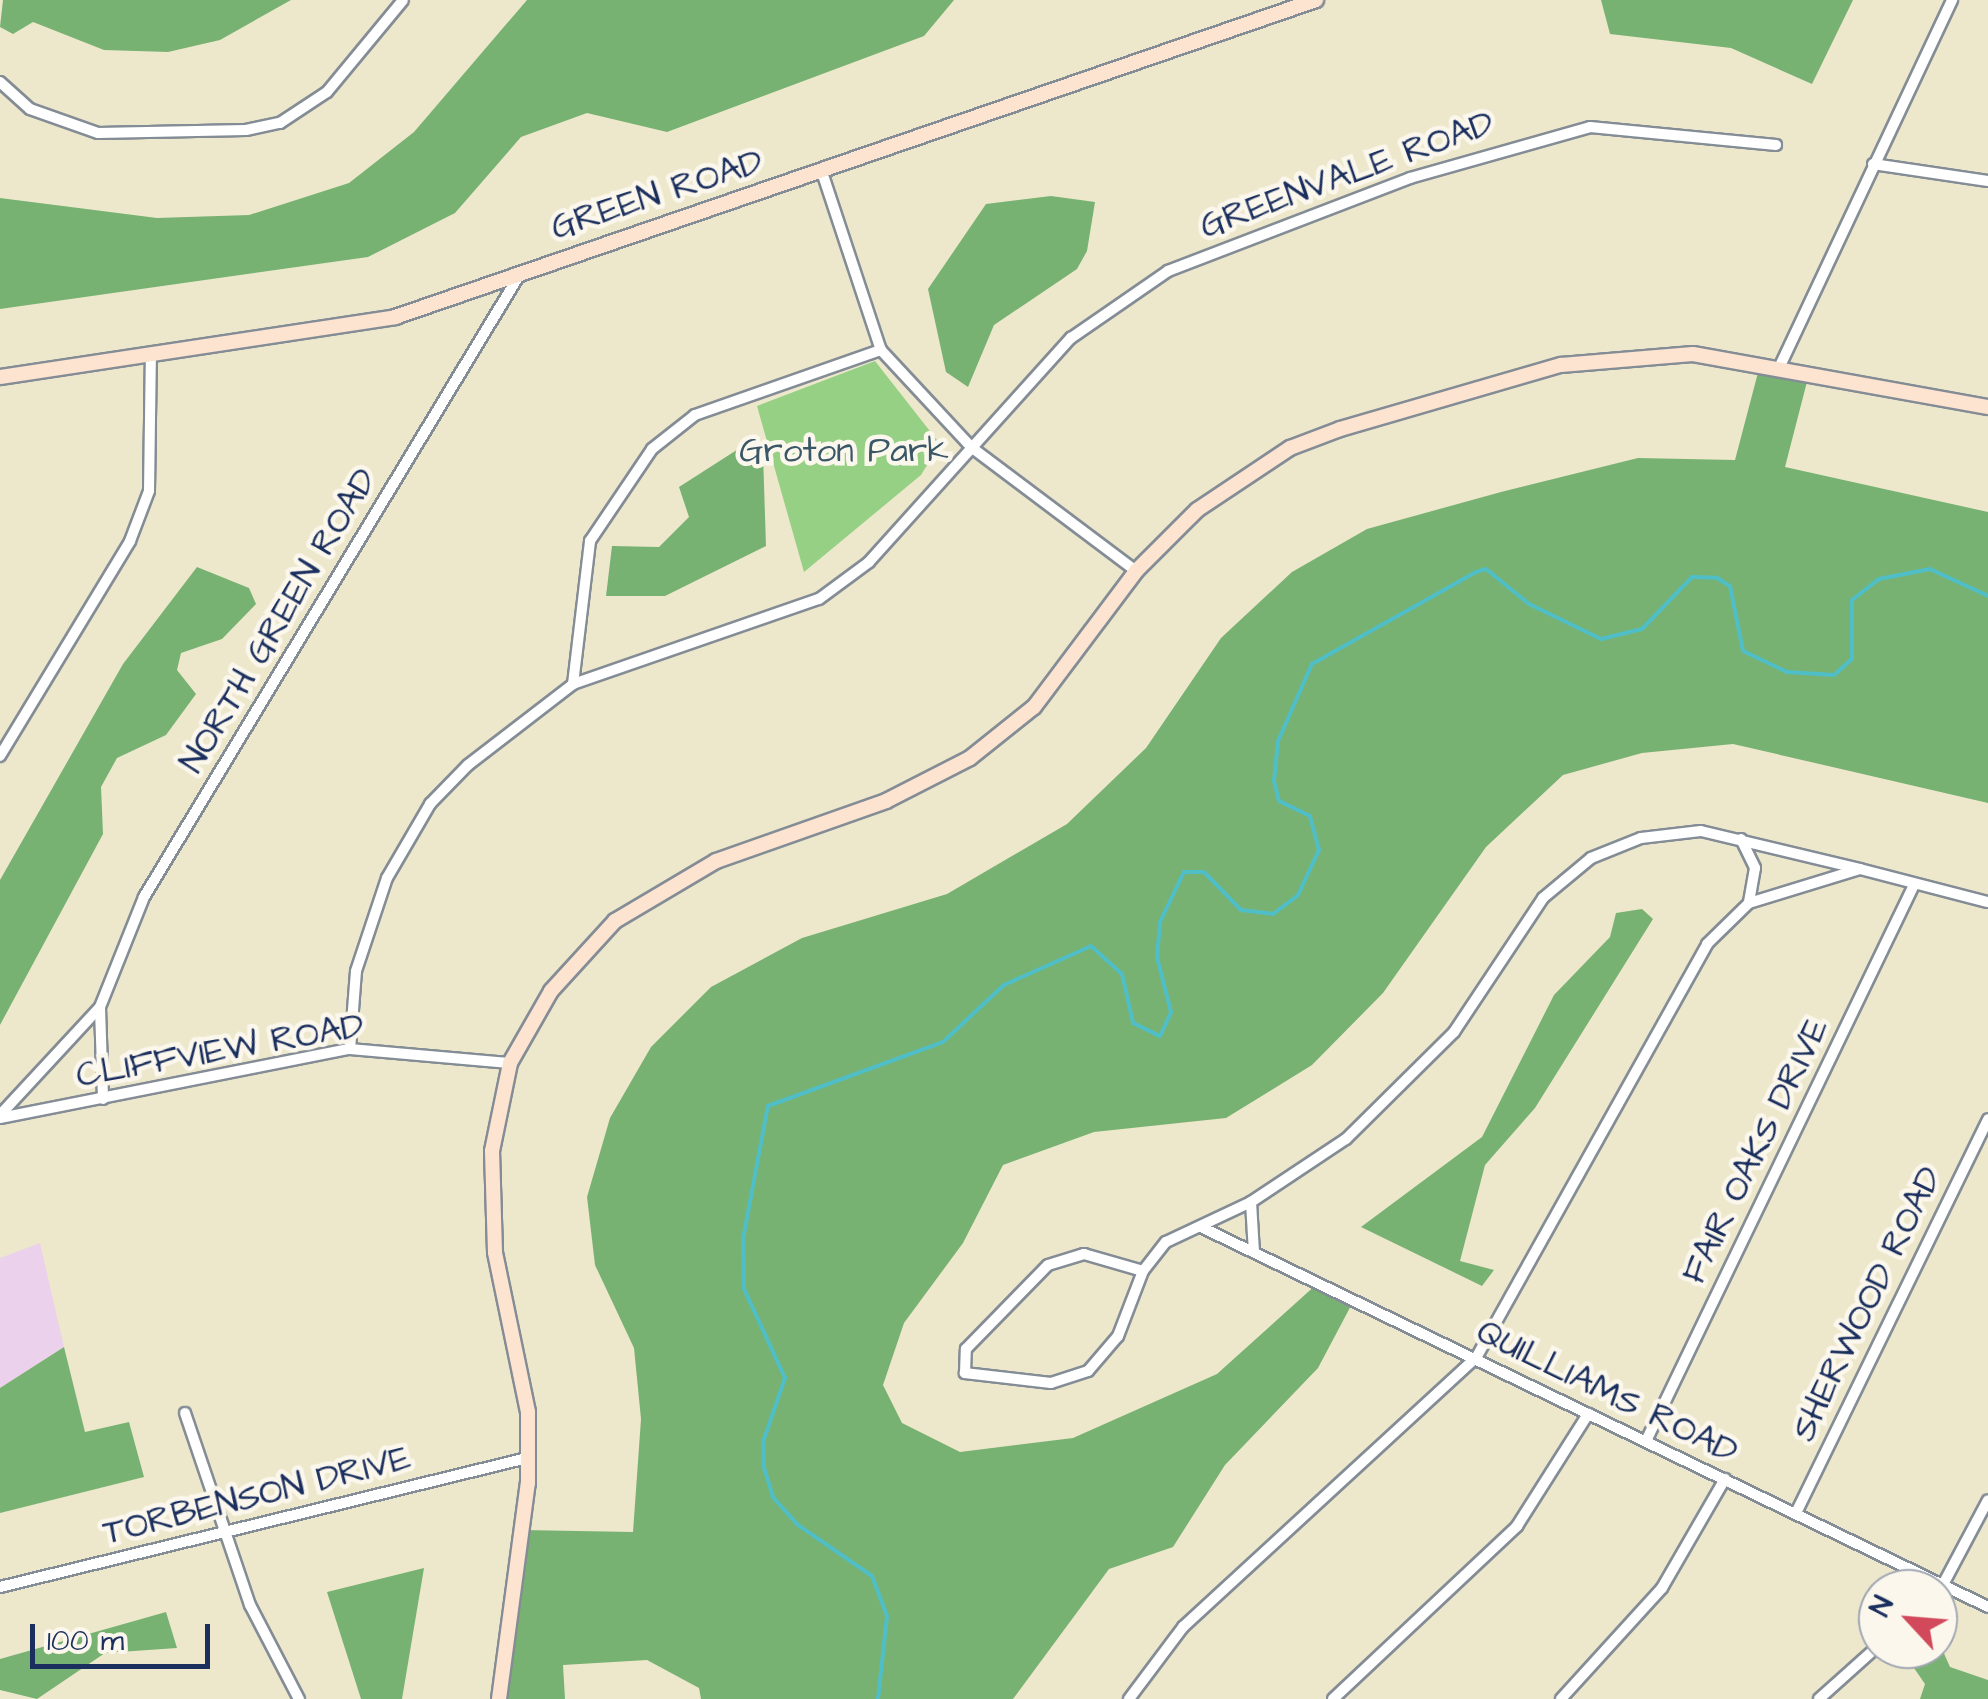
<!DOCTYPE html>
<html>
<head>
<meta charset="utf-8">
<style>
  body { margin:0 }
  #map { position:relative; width:1988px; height:1699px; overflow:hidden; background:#ede8cc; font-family:"Architects Daughter",sans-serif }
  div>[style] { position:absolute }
  .built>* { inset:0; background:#ebd1eb }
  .green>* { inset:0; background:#95d084 }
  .forest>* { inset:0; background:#78b272 }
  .stream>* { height:4px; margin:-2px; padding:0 2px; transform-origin:2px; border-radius:2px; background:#50bec7 }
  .roads { filter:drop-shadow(2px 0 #848c95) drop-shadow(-2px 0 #848c95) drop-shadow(0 2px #848c95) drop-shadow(0 -2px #848c95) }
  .street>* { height:10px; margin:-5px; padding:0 5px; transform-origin:5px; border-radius:5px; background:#fff }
  .secondary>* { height:14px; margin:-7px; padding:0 7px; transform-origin:7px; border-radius:7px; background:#fde4d0 }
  span { translate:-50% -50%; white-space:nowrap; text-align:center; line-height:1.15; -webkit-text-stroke:9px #fbf7ec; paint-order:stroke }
  .street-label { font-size:35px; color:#1b2f5e }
  .park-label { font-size:35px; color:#3a5768 }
  .north { position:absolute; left:1858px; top:1569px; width:100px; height:100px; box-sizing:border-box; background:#fbf7ec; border:2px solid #a1a7b3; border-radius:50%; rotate:296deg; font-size:28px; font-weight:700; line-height:40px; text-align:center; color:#1b2f5e }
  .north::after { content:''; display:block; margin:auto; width:35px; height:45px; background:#d1495b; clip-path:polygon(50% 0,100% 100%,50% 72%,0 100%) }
  .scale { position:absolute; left:30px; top:1624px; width:180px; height:45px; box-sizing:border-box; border:5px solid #1b2f5e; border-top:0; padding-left:12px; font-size:30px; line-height:35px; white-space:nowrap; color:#1b2f5e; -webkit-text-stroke:8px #fbf7ec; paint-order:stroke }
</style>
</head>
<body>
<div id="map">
  <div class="built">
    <div style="clip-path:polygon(40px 1243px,64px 1347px,0 1388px,0 1258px)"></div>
  </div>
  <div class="green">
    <div style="clip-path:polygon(875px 361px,940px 444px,921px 475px,804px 572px,757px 406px)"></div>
  </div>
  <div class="forest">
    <div style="clip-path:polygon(3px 0,291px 0,220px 40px,168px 52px,104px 50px,33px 22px,13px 34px,0 27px)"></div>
    <div style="clip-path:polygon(527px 0,954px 0,924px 36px,667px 132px,587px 113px,521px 137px,455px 213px,368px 257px,0 309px,0 198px,157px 218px,249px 215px,349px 183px,414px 132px)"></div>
    <div style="clip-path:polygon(1601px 0,1853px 0,1812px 84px,1731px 48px,1610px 34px)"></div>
    <div style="clip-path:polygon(1051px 196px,1095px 202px,1087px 251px,1077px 269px,994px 325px,968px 387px,946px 372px,928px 289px,986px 204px)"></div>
    <div style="clip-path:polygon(1760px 365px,1809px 374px,1785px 467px,1988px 512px,1988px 803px,1733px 744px,1642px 753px,1563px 775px,1486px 847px,1383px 993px,1312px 1065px,1226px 1118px,1094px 1132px,1003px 1165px,963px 1243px,904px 1323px,883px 1385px,902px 1423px,960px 1452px,1073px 1438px,1217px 1374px,1318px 1283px,1354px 1300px,1318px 1368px,1225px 1465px,1173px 1547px,1109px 1569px,1013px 1699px,701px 1699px,699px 1688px,647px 1660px,563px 1665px,565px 1699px,499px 1699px,522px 1530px,633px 1532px,641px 1419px,634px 1348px,595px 1265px,587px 1197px,610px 1118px,651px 1047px,711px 987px,802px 938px,947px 894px,1067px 824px,1146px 748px,1221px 638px,1292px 572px,1367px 529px,1501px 492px,1638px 458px,1735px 460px)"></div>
    <div style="clip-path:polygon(743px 446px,763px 454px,766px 546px,665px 596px,606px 596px,612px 546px,659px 547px,689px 517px,679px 487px)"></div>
    <div style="clip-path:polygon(197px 567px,249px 588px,256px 604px,222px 639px,181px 653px,177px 670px,196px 694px,166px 735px,117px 758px,101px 787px,103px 834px,0 1025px,0 880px,123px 664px)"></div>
    <div style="clip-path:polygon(1642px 909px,1653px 919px,1535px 1108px,1485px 1165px,1460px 1261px,1494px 1270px,1482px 1286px,1361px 1227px,1482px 1137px,1554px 995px,1610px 937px,1616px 913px)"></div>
    <div style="clip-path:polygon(64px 1347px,85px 1432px,129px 1422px,144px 1477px,0 1513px,0 1388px)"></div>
    <div style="clip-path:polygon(424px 1568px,402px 1699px,361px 1699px,327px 1592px)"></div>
    <div style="clip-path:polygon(166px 1612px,177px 1648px,105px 1653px,37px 1699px,0 1690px,0 1659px)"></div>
    <div style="clip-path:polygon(1938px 1640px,1950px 1667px,1988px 1680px,1988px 1699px,1920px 1699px,1925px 1684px,1905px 1655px,1938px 1649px)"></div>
  </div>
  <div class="stream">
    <div style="left:878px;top:1699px;width:83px;rotate:-83.8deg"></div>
    <div style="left:887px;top:1616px;width:43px;rotate:-110.6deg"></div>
    <div style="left:872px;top:1576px;width:90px;rotate:-145.4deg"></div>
    <div style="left:798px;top:1525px;width:38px;rotate:-132deg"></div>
    <div style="left:773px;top:1497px;width:30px;rotate:-107deg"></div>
    <div style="left:764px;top:1468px;width:26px;rotate:-92deg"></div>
    <div style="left:763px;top:1442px;width:68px;rotate:-71deg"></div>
    <div style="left:785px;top:1378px;width:98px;rotate:-114.7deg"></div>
    <div style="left:744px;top:1289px;width:50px;rotate:-91.1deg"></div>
    <div style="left:743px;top:1239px;width:135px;rotate:-79.4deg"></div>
    <div style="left:768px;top:1106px;width:186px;rotate:-20.1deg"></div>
    <div style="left:943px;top:1042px;width:83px;rotate:-43.1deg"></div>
    <div style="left:1004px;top:985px;width:95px;rotate:-24.1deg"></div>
    <div style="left:1091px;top:946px;width:42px;rotate:42.1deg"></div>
    <div style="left:1122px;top:974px;width:50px;rotate:77.3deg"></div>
    <div style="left:1133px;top:1023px;width:30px;rotate:26deg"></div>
    <div style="left:1160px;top:1036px;width:26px;rotate:-65deg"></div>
    <div style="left:1171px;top:1012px;width:57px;rotate:-104.3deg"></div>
    <div style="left:1157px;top:957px;width:35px;rotate:-85deg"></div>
    <div style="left:1160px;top:922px;width:55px;rotate:-64.4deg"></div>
    <div style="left:1184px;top:872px;width:20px"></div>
    <div style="left:1204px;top:872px;width:53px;rotate:45.8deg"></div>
    <div style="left:1241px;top:910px;width:32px;rotate:7deg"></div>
    <div style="left:1273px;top:914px;width:31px;rotate:-37deg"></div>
    <div style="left:1298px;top:895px;width:50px;rotate:-65deg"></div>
    <div style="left:1319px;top:850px;width:35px;rotate:-105deg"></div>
    <div style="left:1310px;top:816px;width:34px;rotate:-154deg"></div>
    <div style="left:1279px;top:801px;width:21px;rotate:-104deg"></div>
    <div style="left:1274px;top:781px;width:40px;rotate:-84.3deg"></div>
    <div style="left:1278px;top:741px;width:84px;rotate:-66.2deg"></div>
    <div style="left:1312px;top:664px;width:188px;rotate:-29.3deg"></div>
    <div style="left:1476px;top:572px;width:10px;rotate:-17deg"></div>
    <div style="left:1486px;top:569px;width:55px;rotate:39.1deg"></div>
    <div style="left:1529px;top:604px;width:80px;rotate:25.9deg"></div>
    <div style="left:1601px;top:639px;width:42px;rotate:-13.7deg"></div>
    <div style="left:1642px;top:629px;width:72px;rotate:-46.1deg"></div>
    <div style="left:1692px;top:577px;width:25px;rotate:2deg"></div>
    <div style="left:1717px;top:578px;width:15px;rotate:32deg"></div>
    <div style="left:1730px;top:586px;width:66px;rotate:78.7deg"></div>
    <div style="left:1743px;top:651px;width:49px;rotate:25.5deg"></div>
    <div style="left:1787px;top:672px;width:47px;rotate:3.7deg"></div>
    <div style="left:1834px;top:675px;width:24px;rotate:-42deg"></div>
    <div style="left:1852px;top:659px;width:59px;rotate:-90deg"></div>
    <div style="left:1852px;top:600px;width:34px;rotate:-38deg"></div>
    <div style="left:1879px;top:579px;width:52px;rotate:-11.1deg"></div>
    <div style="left:1930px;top:569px;width:64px;rotate:25deg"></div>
  </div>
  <div class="roads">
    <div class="street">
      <div style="left:0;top:82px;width:40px;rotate:42deg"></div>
      <div style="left:30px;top:109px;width:72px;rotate:19.4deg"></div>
      <div style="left:98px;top:133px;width:148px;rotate:-1.2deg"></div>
      <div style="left:246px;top:130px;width:35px;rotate:-12deg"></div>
      <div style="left:280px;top:123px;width:56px;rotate:-33.4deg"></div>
      <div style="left:327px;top:92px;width:119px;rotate:-50.4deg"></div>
      <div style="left:1873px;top:164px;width:116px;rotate:8.4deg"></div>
      <div style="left:822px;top:172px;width:188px;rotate:71.7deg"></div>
      <div style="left:881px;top:350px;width:132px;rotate:47.1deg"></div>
      <div style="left:971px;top:447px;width:206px;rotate:36.9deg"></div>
      <div style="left:1779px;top:368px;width:407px;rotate:-64.8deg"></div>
      <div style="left:573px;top:684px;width:144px;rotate:-83.2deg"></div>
      <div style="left:590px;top:541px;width:111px;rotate:-56deg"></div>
      <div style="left:652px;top:449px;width:55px;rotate:-38.3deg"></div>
      <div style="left:695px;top:415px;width:197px;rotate:-19.3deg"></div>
      <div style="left:0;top:756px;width:251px;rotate:-58.8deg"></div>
      <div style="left:130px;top:541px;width:53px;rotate:-69.2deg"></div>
      <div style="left:149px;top:491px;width:135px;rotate:-89.2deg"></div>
      <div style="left:1741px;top:839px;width:32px;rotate:64deg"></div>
      <div style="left:1755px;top:868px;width:35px;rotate:100deg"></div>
      <div style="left:100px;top:1008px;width:91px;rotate:88.1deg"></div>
      <div style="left:350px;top:1049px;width:78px;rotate:-85.6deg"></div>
      <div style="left:356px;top:971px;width:98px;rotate:-71.6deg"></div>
      <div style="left:387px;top:878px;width:86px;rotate:-59.8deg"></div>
      <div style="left:430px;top:804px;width:54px;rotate:-45.7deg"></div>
      <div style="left:468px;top:765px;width:133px;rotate:-37.6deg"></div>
      <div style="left:573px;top:684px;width:260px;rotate:-19.1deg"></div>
      <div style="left:819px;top:599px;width:62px;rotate:-36.5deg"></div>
      <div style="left:869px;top:562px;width:302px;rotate:-48deg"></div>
      <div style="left:1071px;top:338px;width:118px;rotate:-34.6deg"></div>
      <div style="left:1168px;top:271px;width:259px;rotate:-21deg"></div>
      <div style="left:1410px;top:178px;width:187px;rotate:-15.8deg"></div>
      <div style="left:1590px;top:127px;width:187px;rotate:5.5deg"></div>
      <div style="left:0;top:1115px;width:147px;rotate:-47.2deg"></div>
      <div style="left:100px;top:1007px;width:118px;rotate:-68.2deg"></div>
      <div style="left:144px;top:897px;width:728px;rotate:-58.89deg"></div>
      <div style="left:0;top:1118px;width:357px;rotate:-11.2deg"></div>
      <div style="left:350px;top:1049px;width:161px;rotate:5deg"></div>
      <div style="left:1251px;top:1202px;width:50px;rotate:86.6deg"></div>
      <div style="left:1201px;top:1227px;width:874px;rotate:25.77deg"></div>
      <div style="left:1143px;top:1271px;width:70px;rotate:111deg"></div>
      <div style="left:1118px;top:1336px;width:46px;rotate:130.6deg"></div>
      <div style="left:1088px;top:1371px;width:39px;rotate:162deg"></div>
      <div style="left:1051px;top:1383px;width:87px;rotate:-173.4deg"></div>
      <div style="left:965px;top:1373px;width:24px;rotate:-88deg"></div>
      <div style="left:966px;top:1349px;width:117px;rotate:-45.7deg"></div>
      <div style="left:1048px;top:1265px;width:38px;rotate:-17deg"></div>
      <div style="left:1084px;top:1254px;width:61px;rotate:16.1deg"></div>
      <div style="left:1143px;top:1271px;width:37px;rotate:-52deg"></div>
      <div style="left:1166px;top:1242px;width:94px;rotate:-25.2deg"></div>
      <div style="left:1251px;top:1202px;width:114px;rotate:-33.6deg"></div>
      <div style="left:1346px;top:1139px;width:152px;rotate:-44.7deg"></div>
      <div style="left:1454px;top:1032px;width:161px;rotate:-56.4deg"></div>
      <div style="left:1543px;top:898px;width:62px;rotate:-39.8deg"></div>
      <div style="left:1591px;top:858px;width:54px;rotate:-21.8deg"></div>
      <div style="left:1641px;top:838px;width:60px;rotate:-6.7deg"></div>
      <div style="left:1701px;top:831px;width:163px;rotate:13.4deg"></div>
      <div style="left:185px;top:1413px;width:203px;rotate:71.3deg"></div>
      <div style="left:250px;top:1605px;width:106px;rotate:62.5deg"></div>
      <div style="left:1646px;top:1441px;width:617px;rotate:-64.27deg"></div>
      <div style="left:1796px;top:1513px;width:438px;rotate:-64deg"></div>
      <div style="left:0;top:1587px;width:543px;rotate:-13.75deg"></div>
      <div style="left:1938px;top:1594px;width:106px;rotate:-62deg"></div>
      <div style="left:1129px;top:1699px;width:90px;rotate:-53.1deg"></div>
      <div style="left:1183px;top:1627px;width:398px;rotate:-42.6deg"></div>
      <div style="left:1476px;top:1358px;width:474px;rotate:-60.8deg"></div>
      <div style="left:1707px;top:944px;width:59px;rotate:-44.3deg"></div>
      <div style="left:1749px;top:903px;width:116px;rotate:-17deg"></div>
      <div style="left:1860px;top:869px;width:132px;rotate:14.5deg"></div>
      <div style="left:1333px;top:1699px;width:253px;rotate:-43.2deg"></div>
      <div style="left:1517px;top:1526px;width:133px;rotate:-57.6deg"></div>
      <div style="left:1561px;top:1699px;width:150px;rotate:-47.7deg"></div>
      <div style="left:1662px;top:1588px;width:126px;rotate:-60deg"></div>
      <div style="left:1819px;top:1699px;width:79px;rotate:-41.9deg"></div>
    </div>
    <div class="secondary">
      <div style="left:0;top:377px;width:400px;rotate:-8.6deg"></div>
      <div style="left:395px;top:317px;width:974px;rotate:-18.99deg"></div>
      <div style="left:499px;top:1699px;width:218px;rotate:-82.4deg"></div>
      <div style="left:528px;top:1483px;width:71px;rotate:-90deg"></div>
      <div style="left:528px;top:1412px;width:163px;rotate:-101.7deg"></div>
      <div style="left:495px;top:1252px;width:101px;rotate:-91.7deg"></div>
      <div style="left:492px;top:1151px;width:90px;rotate:-78.4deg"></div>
      <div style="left:510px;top:1063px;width:83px;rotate:-60.3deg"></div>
      <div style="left:551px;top:991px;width:95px;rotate:-47.6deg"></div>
      <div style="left:615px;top:921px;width:117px;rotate:-30.7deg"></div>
      <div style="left:716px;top:861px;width:180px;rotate:-19.4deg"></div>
      <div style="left:886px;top:801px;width:94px;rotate:-27.1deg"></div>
      <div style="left:970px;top:758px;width:82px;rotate:-38.6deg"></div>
      <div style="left:1034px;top:707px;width:170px;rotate:-53.1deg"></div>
      <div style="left:1136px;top:571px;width:86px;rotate:-45deg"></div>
      <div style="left:1197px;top:510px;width:112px;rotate:-33.7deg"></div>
      <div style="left:1290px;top:448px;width:53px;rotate:-20.8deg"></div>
      <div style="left:1340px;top:429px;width:230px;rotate:-16.2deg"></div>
      <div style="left:1561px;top:365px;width:132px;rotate:-4.8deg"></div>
      <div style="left:1693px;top:354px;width:300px;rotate:10.2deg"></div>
    </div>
  </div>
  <div class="street-label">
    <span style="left:1347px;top:175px;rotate:-20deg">GREENVALE ROAD</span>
    <span style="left:657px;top:195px;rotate:-18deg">GREEN ROAD</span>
    <span style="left:279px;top:621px;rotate:-59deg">NORTH GREEN ROAD</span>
    <span style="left:220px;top:1051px;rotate:-10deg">CLIFFVIEW ROAD</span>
    <span style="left:1756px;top:1151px;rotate:-64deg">FAIR OAKS DRIVE</span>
    <span style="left:1867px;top:1304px;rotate:-64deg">SHERWOOD ROAD</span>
    <span style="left:1607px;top:1392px;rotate:26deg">QUILLIAMS ROAD</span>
    <span style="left:257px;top:1496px;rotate:-14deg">TORBENSON DRIVE</span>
  </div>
  <div class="park-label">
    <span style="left:844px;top:451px">Groton Park</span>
  </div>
  <div class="north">N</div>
  <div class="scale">100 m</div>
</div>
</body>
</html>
